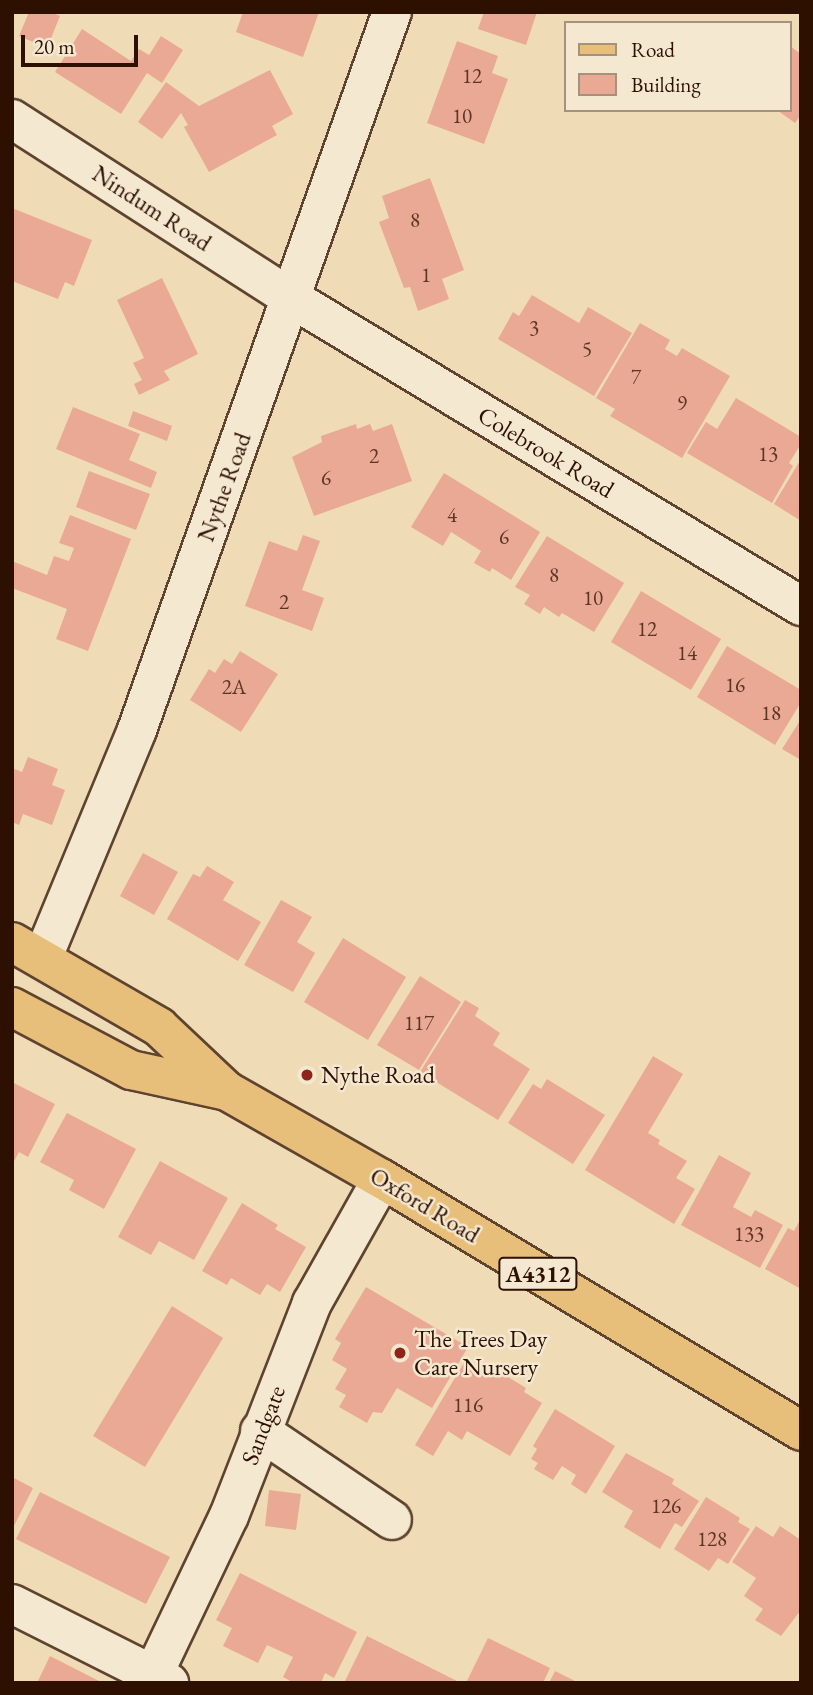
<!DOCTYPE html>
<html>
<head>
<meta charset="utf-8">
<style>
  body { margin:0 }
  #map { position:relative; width:813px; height:1695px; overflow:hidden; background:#efdcb6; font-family:"EB Garamond",serif }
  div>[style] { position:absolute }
  .building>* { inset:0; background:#e9a994 }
  .roads { filter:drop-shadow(2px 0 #5e432e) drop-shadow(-2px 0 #5e432e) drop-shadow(0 2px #5e432e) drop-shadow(0 -2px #5e432e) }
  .minor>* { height:38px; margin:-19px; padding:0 19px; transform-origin:19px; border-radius:19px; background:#f5e8d0 }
  .major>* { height:38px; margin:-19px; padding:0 19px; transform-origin:19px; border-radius:19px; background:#e8be7b }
  .dots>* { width:19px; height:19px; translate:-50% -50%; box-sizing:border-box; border:4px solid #f5e8d0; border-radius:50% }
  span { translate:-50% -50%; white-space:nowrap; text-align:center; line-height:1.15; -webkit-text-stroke:5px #f5e8d0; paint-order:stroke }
  .number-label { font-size:21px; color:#5c3625 }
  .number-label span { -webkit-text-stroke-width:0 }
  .shield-label span { padding:2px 5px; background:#f5e8d0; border:2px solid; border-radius:5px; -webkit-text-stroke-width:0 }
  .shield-label { font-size:23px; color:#2d1000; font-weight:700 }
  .street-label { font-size:24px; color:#2d1000 }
  .poi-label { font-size:24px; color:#2d1000 }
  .left { translate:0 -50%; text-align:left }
  .frame { position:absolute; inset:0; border:14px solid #2d1000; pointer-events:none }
  .legend { position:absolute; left:564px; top:21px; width:228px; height:91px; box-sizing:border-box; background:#f5e8d0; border:2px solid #a5927d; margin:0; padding:9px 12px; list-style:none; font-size:21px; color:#2d1000 }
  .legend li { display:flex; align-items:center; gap:14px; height:35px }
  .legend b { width:35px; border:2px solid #a5927d }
  .scale { position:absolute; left:21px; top:35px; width:117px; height:32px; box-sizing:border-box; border:4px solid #2d1000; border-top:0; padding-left:9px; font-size:21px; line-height:24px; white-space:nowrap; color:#2d1000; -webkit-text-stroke:5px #f5e8d0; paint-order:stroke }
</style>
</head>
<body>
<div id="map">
  <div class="building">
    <div style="clip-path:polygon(29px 12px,51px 12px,60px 16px,47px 48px,19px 36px)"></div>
    <div style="clip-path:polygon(243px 12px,319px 12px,303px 57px,236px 32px)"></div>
    <div style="clip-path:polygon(484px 12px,537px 12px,526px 45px,478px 29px)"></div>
    <div style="clip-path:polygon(82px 29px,131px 61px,139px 49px,149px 55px,161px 36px,183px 50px,162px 83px,147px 73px,121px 114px,55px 72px)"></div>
    <div style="clip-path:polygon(457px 41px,498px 56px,492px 73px,508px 79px,484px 144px,427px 123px)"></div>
    <div style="clip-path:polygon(790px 46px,801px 54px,801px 115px,795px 123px,777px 110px,790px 110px)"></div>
    <div style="clip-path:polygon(270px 70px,293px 114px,272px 126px,277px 135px,209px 172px,184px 127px,188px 125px,181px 113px,162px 139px,138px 122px,166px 82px,199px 106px)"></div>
    <div style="clip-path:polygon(430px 178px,464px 270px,442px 279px,449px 299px,418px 311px,410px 287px,404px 288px,379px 222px,389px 218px,382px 196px)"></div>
    <div style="clip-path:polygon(12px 208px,92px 240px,74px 286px,65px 282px,58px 299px,12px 281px)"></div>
    <div style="clip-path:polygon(162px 278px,198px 354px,164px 371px,170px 380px,139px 395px,134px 384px,142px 380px,133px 363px,144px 358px,117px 300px)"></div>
    <div style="clip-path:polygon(532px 295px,579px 323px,588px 307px,632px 333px,594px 396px,498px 339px,513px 312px,519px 316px)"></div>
    <div style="clip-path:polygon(640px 323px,670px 340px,665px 349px,677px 356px,682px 348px,730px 376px,682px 458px,610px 416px,615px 409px,596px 398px)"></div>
    <div style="clip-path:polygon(736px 398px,801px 437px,801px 444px,789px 463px,793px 466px,772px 503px,687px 453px,706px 422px,717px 429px)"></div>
    <div style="clip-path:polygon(73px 407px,140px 434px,129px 460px,157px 472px,151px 488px,56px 449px)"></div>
    <div style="clip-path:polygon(133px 411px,172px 426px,167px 441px,128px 426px)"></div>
    <div style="clip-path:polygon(356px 424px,357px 429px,370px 424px,373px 431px,392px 424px,412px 481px,314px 516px,292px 457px,322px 442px,321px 436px)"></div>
    <div style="clip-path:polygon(801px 459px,801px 521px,774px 504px)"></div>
    <div style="clip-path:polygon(89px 471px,150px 494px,136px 530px,76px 507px)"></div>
    <div style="clip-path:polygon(444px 473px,540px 532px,511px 580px,492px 568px,490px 572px,474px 563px,481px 551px,451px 532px,443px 546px,411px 527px)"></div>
    <div style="clip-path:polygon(70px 515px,131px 539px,88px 651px,56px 639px,67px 609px,12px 588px,12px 561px,47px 575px,54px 556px,69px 561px,74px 548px,59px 543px)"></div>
    <div style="clip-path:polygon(303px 535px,320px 541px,302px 590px,324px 598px,312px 631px,245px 606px,269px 541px,297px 551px)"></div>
    <div style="clip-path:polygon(547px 536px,624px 583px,594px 632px,562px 613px,559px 617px,544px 607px,540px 614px,524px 604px,530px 595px,515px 587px)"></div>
    <div style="clip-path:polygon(641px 591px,721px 639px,691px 690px,611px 642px)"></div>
    <div style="clip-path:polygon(727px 646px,801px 690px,801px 702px,775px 745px,697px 697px)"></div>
    <div style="clip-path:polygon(240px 651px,278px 674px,241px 732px,190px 700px,209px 669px,215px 673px,224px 659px,232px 664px)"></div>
    <div style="clip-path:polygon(801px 719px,801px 760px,782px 749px)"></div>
    <div style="clip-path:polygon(28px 757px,58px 769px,52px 785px,65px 790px,52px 825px,23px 814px,19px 825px,12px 822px,12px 768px,22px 772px)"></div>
    <div style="clip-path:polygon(143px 853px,178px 872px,154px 915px,120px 896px)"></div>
    <div style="clip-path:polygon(207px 866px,234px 882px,223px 900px,261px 922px,238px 961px,167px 919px,193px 874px,200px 877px)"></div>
    <div style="clip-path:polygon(281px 900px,312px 917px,297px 942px,315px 953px,293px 992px,244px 965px)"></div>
    <div style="clip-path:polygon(343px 938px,406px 977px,368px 1040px,304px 1002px)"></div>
    <div style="clip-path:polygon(420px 976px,461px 1002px,419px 1070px,377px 1045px)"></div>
    <div style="clip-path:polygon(465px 1000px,479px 1008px,475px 1016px,500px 1033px,493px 1045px,530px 1069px,498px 1120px,420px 1072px)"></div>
    <div style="clip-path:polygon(653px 1056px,683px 1074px,648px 1133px,660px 1140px,658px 1144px,687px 1161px,676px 1178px,695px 1189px,674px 1224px,585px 1170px)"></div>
    <div style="clip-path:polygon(547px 1079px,605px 1115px,573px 1164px,508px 1123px,533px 1084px,541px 1089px)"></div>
    <div style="clip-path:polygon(12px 1082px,55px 1104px,28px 1157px,19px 1152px,12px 1165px)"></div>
    <div style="clip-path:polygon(67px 1113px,136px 1149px,104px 1209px,69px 1190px,74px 1180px,40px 1162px)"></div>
    <div style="clip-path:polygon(719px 1155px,751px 1173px,733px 1207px,751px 1217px,755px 1210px,783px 1225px,760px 1268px,681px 1225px)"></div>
    <div style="clip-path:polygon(160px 1161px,228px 1198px,194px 1260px,159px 1241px,151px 1255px,118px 1237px)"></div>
    <div style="clip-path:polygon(242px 1203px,278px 1225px,275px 1229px,306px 1247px,280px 1292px,267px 1284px,260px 1295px,231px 1278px,227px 1285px,202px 1271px)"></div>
    <div style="clip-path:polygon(801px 1218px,801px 1289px,765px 1269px,788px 1228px,794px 1231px)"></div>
    <div style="clip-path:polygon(366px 1287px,468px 1347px,432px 1408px,397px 1388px,382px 1413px,373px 1412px,367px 1423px,339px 1407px,346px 1395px,335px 1389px,347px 1369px,332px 1360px,341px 1343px,335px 1339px)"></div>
    <div style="clip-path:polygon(172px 1306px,223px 1338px,145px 1467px,93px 1436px)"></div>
    <div style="clip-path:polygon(465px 1361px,486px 1369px,488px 1365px,526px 1388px,524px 1392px,542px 1403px,510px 1456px,467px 1431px,462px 1440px,448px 1431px,433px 1456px,415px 1445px)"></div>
    <div style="clip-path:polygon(555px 1409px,615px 1446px,586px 1494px,571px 1484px,576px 1475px,562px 1466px,553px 1480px,534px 1469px,538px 1463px,531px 1459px,537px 1449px,533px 1446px)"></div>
    <div style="clip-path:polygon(626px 1453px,674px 1479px,672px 1484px,699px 1501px,682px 1527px,675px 1523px,660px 1549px,624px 1527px,633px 1511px,602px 1492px)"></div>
    <div style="clip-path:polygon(12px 1477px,33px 1488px,12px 1530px)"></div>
    <div style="clip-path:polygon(269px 1490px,301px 1494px,296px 1530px,265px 1526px)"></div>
    <div style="clip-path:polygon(40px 1492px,170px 1557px,146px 1604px,16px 1539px)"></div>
    <div style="clip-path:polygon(706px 1497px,740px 1518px,738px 1522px,750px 1529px,728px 1564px,718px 1558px,709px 1571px,674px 1549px)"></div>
    <div style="clip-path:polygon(756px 1526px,773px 1537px,780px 1526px,801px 1540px,801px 1610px,781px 1636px,755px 1620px,763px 1609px,744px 1596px,756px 1578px,732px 1562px)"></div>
    <div style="clip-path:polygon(240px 1573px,357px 1632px,334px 1678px,325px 1673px,321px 1683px,294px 1683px,283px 1677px,293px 1657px,267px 1645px,258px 1663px,223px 1646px,232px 1628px,216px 1620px)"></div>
    <div style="clip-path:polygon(367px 1636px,461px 1683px,344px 1683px)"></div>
    <div style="clip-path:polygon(488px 1638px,550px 1668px,543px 1683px,466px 1683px)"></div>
    <div style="clip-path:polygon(50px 1656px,99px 1681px,98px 1683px,37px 1683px)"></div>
    <div style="clip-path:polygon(555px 1671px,579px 1683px,549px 1683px)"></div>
  </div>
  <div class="roads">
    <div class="minor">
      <div style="left:12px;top:119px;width:331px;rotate:32.7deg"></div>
      <div style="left:291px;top:298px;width:596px;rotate:31.13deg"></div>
      <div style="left:43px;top:957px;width:246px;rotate:-67.5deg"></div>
      <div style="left:137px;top:730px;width:762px;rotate:-70.45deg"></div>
      <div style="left:260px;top:1431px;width:159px;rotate:34deg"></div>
      <div style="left:12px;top:1604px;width:176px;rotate:26.7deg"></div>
      <div style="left:153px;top:1675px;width:176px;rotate:-64.5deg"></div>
      <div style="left:229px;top:1516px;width:229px;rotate:-68.7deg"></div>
      <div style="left:312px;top:1303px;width:142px;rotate:-60.6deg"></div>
    </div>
    <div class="major">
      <div style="left:12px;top:942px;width:170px;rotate:30deg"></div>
      <div style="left:159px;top:1027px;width:93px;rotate:43.3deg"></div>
      <div style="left:227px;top:1091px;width:178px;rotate:29.6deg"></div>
      <div style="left:382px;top:1179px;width:489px;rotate:31deg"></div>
      <div style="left:12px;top:1007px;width:135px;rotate:27.9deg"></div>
      <div style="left:131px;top:1070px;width:98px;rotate:12.3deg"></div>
    </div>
  </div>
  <div class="dots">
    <div style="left:307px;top:1075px;background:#8f2418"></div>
    <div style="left:400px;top:1353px;background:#8f2418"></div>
  </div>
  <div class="number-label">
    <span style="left:472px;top:76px">12</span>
    <span style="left:462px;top:116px">10</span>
    <span style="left:415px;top:220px">8</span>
    <span style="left:426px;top:275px">1</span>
    <span style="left:534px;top:328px">3</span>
    <span style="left:587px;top:349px">5</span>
    <span style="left:636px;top:377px">7</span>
    <span style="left:682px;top:403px">9</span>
    <span style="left:768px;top:454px">13</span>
    <span style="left:374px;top:456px">2</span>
    <span style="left:326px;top:478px">6</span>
    <span style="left:452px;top:515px">4</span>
    <span style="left:504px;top:537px">6</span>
    <span style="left:554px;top:575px">8</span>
    <span style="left:593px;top:598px">10</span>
    <span style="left:284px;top:602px">2</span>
    <span style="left:647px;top:629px">12</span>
    <span style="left:687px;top:653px">14</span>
    <span style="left:735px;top:685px">16</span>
    <span style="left:234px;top:687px">2A</span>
    <span style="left:771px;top:713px">18</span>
    <span style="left:419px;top:1023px">117</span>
    <span style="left:749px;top:1234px">133</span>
    <span style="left:468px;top:1405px">116</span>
    <span style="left:666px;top:1506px">126</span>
    <span style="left:712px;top:1539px">128</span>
  </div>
  <div class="shield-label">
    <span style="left:538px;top:1274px">A4312</span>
  </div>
  <div class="street-label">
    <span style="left:152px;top:208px;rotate:33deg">Nindum Road</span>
    <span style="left:546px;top:452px;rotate:31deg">Colebrook Road</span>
    <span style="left:224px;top:487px;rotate:-70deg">Nythe Road</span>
    <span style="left:425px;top:1205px;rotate:31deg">Oxford Road</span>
    <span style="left:263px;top:1425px;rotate:-69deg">Sandgate</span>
  </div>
  <div class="poi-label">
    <span class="left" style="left:321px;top:1075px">Nythe Road</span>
    <span class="left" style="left:414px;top:1353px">The Trees Day<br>Care Nursery</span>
  </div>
  <div class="frame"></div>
  <ul class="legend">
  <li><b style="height:9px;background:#e8be7b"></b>Road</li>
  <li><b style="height:19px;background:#e9a994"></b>Building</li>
  </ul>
  <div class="scale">20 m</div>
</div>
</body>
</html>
